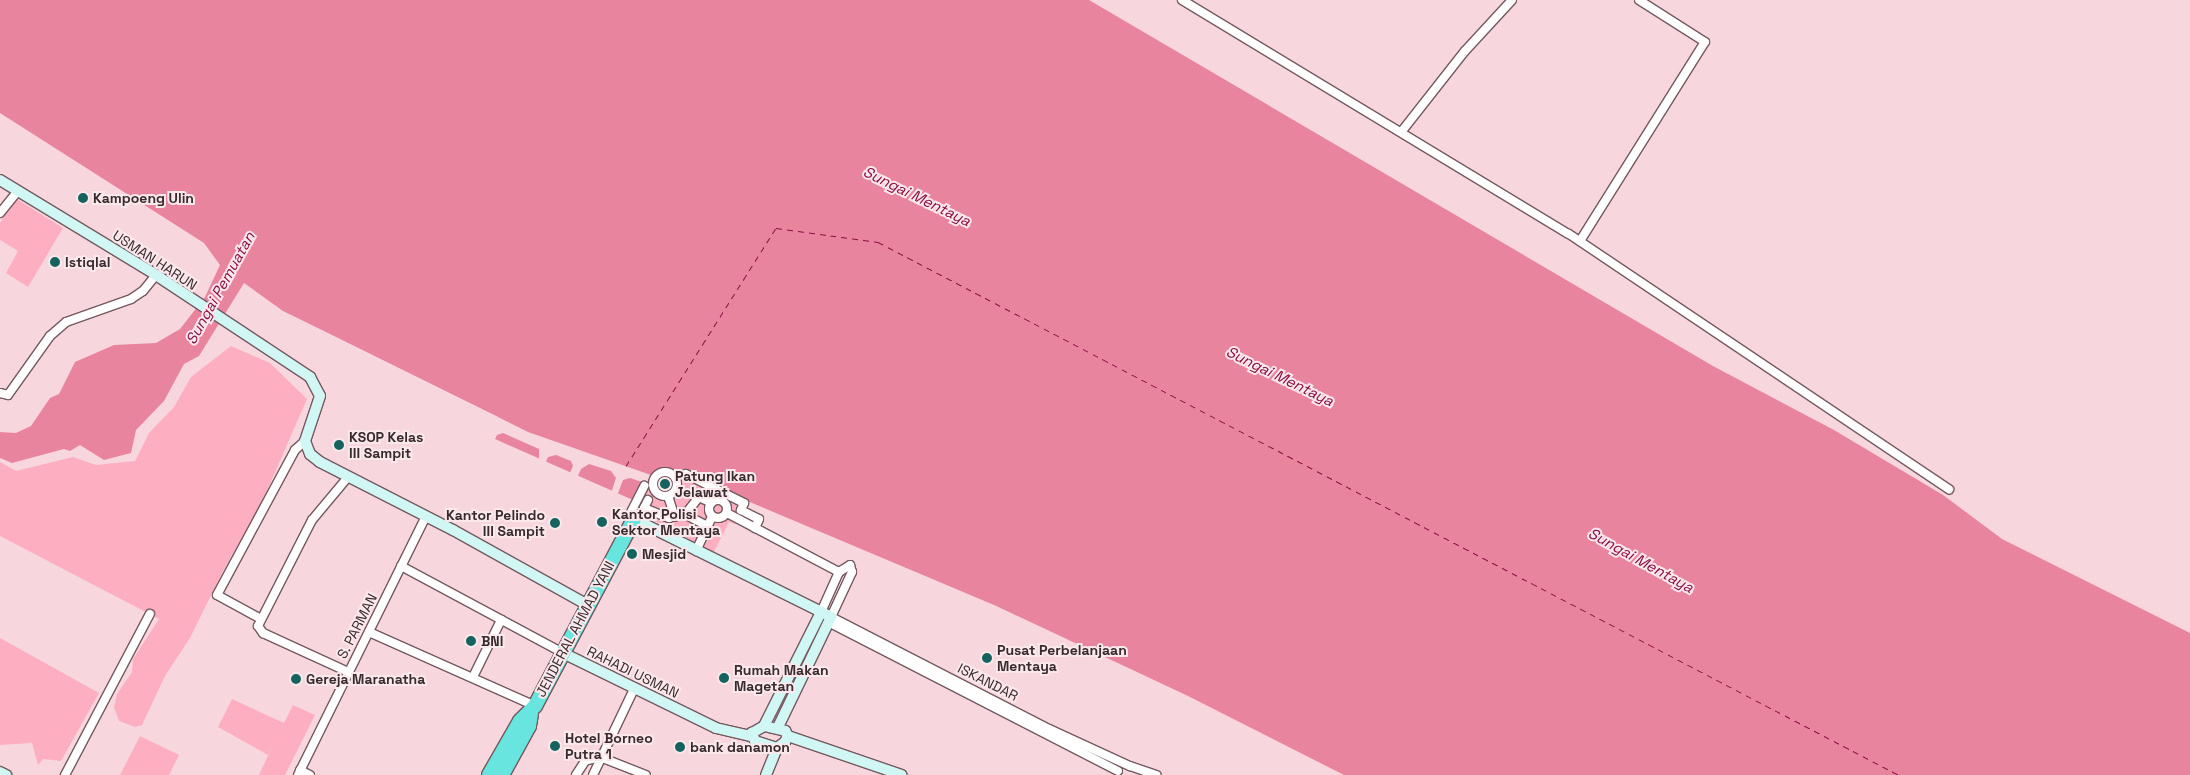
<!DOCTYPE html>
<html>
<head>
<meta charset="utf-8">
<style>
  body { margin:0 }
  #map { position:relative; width:2190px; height:775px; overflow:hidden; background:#f7d7dd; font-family:"Space Grotesk",sans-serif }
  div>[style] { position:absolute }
  .green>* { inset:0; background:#fdafc1 }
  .water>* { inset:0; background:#e9849e }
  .pier>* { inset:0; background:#f7d7dd }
  .ferry>* { height:1px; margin-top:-0.5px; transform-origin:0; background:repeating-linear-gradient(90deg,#8a0f42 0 6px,transparent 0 11px) }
  .roads { filter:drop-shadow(1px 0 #74595f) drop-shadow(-1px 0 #74595f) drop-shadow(0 1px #74595f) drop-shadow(0 -1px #74595f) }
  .street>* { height:8px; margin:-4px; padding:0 4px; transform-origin:4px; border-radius:4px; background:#fff }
  .street>.ring { margin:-4px; padding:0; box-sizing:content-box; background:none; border:8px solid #fff; border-radius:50% }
  .secondary>* { height:10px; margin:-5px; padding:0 5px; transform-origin:5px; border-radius:5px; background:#d1f7f5 }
  .highway>* { height:14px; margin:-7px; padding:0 7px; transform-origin:7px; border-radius:7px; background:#67e5de }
  .dots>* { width:14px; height:14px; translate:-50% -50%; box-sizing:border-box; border:2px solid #fbe8ec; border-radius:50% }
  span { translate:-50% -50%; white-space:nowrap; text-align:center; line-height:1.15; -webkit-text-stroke:4px #fbe8ec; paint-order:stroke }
  .poi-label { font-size:14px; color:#372b2d; font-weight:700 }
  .left { translate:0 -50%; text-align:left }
  .right { translate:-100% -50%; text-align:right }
  .street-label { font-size:14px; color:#372b2d }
  .water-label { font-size:15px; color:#8a0f42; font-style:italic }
</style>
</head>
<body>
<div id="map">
  <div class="green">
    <div style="clip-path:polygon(15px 198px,63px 228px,28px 287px,6px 273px,18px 251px,0 240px,0 223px)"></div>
    <div style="clip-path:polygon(231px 346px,270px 363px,307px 399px,262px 502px,222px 573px,190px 638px,165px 676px,142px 725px,135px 727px,119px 721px,114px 707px,117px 694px,132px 672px,133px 659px,159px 619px,0 536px,0 462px,16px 471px,73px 457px,96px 465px,135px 461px,149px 433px,174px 407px,191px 377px)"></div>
    <div style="clip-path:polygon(663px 468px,747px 502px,735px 524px,729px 522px,714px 552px,635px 511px,652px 476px)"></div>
    <div style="clip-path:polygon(0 638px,99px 693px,61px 761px,43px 759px,38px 765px,32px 743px,0 745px)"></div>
    <div style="clip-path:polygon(232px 699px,284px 723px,293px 705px,315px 715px,285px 775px,259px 775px,275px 741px,268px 755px,218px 727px)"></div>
    <div style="clip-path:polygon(140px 736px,179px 755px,169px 775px,120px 775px)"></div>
  </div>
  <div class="water">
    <div style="clip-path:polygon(0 0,1089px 0,1713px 366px,1834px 430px,1943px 495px,2002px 539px,2190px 633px,2190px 775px,1344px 775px,1188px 696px,994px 605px,669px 468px,656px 471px,648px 486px,641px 483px,633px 500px,495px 439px,498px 417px,283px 311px,244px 283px,199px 356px,184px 364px,164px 401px,136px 430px,131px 453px,104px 460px,80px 445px,70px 451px,64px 449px,12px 463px,0 458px,0 432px,16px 433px,31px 426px,50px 398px,59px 394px,75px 362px,114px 345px,156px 343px,180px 329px,205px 297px,220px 265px,204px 243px,0 113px)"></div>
  </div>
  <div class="pier">
    <div style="clip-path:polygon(283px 311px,528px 432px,651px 475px,648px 484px,630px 478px,623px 480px,617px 496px,611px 493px,616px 478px,611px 471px,589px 464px,581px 469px,577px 478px,569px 475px,573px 466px,571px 461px,556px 455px,548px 457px,545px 464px,539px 460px,539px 449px,503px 433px,497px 435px,494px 441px,495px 418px)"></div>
  </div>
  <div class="ferry">
    <div style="left:626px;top:466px;width:281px;rotate:-57.8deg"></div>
    <div style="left:776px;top:228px;width:103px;rotate:7.8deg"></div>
    <div style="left:878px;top:242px;width:1152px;rotate:27.57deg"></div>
  </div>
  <div class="roads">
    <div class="street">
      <div style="left:1182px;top:0;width:452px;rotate:31.2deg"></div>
      <div style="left:1569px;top:234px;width:458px;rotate:33.9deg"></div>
      <div style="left:1402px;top:131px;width:102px;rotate:-51.8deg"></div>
      <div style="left:1465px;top:51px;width:69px;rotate:-47.3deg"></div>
      <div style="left:0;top:213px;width:28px;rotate:-51deg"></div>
      <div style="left:1580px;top:241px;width:235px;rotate:-57.9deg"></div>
      <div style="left:1705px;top:42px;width:78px;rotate:-147.5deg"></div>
      <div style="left:0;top:393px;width:8px;rotate:14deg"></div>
      <div style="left:8px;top:395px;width:72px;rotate:-54.6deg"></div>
      <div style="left:50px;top:336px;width:21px;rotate:-41deg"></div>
      <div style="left:66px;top:322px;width:69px;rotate:-19.5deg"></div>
      <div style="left:131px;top:299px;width:14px;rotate:-34deg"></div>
      <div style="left:143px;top:291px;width:21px;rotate:-51deg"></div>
      <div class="ring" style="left:653px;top:472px;width:16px;height:16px"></div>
      <div style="left:686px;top:474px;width:65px;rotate:26.6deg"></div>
      <div style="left:744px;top:503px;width:8px;rotate:113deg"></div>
      <div style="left:741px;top:510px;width:20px;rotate:27deg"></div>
      <div style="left:759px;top:519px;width:10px;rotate:114deg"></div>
      <div style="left:348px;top:477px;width:56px;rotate:129.9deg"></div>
      <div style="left:312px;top:520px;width:119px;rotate:117deg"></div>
      <div style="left:258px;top:626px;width:9px;rotate:54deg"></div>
      <div style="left:263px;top:633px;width:94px;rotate:24.6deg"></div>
      <div style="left:668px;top:496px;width:22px;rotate:72deg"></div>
      <div class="ring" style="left:709px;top:500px;width:10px;height:10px"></div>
      <div style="left:648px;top:500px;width:9px;rotate:117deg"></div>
      <div style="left:644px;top:508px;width:27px;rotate:22deg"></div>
      <div style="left:669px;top:518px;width:20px;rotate:-20deg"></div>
      <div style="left:688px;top:511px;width:18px;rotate:-52deg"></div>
      <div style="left:699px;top:497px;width:14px;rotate:25deg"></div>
      <div style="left:727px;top:513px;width:127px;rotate:27.8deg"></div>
      <div style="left:684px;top:514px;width:27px;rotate:27deg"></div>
      <div style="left:629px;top:516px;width:34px;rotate:-63deg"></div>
      <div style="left:696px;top:551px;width:38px;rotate:-65deg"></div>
      <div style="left:401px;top:566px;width:184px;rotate:28.2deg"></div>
      <div style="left:821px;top:612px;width:44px;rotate:-65.8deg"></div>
      <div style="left:839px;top:572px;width:13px;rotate:-32deg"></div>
      <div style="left:850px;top:565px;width:7px;rotate:74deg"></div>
      <div style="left:852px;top:572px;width:50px;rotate:115deg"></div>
      <div style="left:831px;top:617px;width:245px;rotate:27.2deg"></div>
      <div style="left:1049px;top:729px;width:89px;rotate:24.6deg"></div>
      <div style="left:1130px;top:766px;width:28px;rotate:19deg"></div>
      <div style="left:261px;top:619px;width:50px;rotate:-151.4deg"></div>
      <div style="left:217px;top:595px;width:165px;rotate:-61.7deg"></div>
      <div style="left:295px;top:450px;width:13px;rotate:-42deg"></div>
      <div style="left:828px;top:622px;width:326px;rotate:27.2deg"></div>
      <div style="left:369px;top:632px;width:182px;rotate:24deg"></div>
      <div style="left:473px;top:677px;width:64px;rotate:-63.8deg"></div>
      <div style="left:300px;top:770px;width:11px;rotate:27deg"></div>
      <div style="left:65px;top:775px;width:182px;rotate:-62.2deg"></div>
      <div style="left:298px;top:775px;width:289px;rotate:-63.7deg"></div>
      <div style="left:576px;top:775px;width:17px;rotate:-57deg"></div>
      <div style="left:585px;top:761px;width:16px;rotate:-15deg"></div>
      <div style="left:600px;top:757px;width:49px;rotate:21.4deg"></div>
      <div style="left:593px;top:775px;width:95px;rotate:-64.5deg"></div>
    </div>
    <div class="secondary">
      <div style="left:0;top:180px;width:183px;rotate:31.3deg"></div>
      <div style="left:156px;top:275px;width:185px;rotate:33.5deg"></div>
      <div style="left:310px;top:377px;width:21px;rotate:62deg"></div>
      <div style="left:320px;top:396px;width:47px;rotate:108.4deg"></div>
      <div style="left:305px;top:441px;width:14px;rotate:69deg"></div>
      <div style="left:310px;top:454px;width:13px;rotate:39deg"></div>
      <div style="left:320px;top:462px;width:149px;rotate:27.1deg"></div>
      <div style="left:453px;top:530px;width:154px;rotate:29.1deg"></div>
      <div style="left:634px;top:519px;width:220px;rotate:26.4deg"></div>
      <div style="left:831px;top:617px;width:122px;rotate:115.7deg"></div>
      <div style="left:563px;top:653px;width:170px;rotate:26.1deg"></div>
      <div style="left:716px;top:728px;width:36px;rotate:13deg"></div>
      <div style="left:764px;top:726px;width:127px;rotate:-63.4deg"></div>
      <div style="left:764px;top:726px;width:22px;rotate:13deg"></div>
      <div style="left:785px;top:731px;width:6px;rotate:59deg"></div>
      <div style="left:788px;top:736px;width:7px;rotate:117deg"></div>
      <div style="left:785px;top:742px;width:10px;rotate:143deg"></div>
      <div style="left:777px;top:748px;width:23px;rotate:-162deg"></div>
      <div style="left:755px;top:741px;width:9px;rotate:-111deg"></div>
      <div style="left:752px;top:733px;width:14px;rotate:-30deg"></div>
      <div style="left:788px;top:736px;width:120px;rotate:18.9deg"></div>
      <div style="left:0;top:772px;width:7px;rotate:27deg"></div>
      <div style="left:766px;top:775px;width:29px;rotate:-68deg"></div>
    </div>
    <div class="highway">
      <div style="left:489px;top:775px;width:62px;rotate:-60.1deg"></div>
      <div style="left:520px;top:721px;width:21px;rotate:-45deg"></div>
      <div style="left:535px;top:706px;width:212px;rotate:-62.1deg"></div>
      <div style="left:502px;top:775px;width:56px;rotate:-61.1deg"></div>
      <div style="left:529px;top:726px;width:13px;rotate:-81deg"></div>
    </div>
  </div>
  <div class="dots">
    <div style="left:83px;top:198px;background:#14635f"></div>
    <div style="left:55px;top:262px;background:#14635f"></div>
    <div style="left:339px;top:445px;background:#14635f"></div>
    <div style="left:665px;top:484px;background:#14635f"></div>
    <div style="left:602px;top:522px;background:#14635f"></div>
    <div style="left:555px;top:523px;background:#14635f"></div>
    <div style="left:632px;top:554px;background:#14635f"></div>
    <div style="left:471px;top:641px;background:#14635f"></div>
    <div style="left:987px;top:658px;background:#14635f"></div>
    <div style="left:724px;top:678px;background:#14635f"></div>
    <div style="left:296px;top:679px;background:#14635f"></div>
    <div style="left:555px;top:746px;background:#14635f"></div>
    <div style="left:680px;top:747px;background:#14635f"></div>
  </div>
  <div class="poi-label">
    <span class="left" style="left:93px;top:198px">Kampoeng Ulin</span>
    <span class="left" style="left:65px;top:262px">Istiqlal</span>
    <span class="left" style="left:349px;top:445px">KSOP Kelas<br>III Sampit</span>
    <span class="left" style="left:675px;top:484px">Patung Ikan<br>Jelawat</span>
    <span class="left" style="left:612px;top:522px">Kantor Polisi<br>Sektor Mentaya</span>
    <span class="right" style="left:545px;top:523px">Kantor Pelindo<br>III Sampit</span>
    <span class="left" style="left:642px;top:554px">Mesjid</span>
    <span class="left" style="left:481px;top:641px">BNI</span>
    <span class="left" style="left:997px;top:658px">Pusat Perbelanjaan<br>Mentaya</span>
    <span class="left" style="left:734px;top:678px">Rumah Makan<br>Magetan</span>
    <span class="left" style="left:306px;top:679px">Gereja Maranatha</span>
    <span class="left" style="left:565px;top:746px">Hotel Borneo<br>Putra 1</span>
    <span class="left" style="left:690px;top:747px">bank danamon</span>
  </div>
  <div class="street-label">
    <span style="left:155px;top:260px;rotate:33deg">USMAN HARUN</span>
    <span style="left:357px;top:626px;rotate:-63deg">S. PARMAN</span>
    <span style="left:575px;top:629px;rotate:-62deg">JENDERAL AHMAD YANI</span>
    <span style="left:633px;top:672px;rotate:26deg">RAHADI USMAN</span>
    <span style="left:988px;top:682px;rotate:27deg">ISKANDAR</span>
  </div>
  <div class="water-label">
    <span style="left:917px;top:196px;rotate:26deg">Sungai Mentaya</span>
    <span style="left:220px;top:288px;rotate:-61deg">Sungai Pemuatan</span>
    <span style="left:1280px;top:376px;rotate:26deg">Sungai Mentaya</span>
    <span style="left:1641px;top:560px;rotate:29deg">Sungai Mentaya</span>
  </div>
</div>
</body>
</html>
